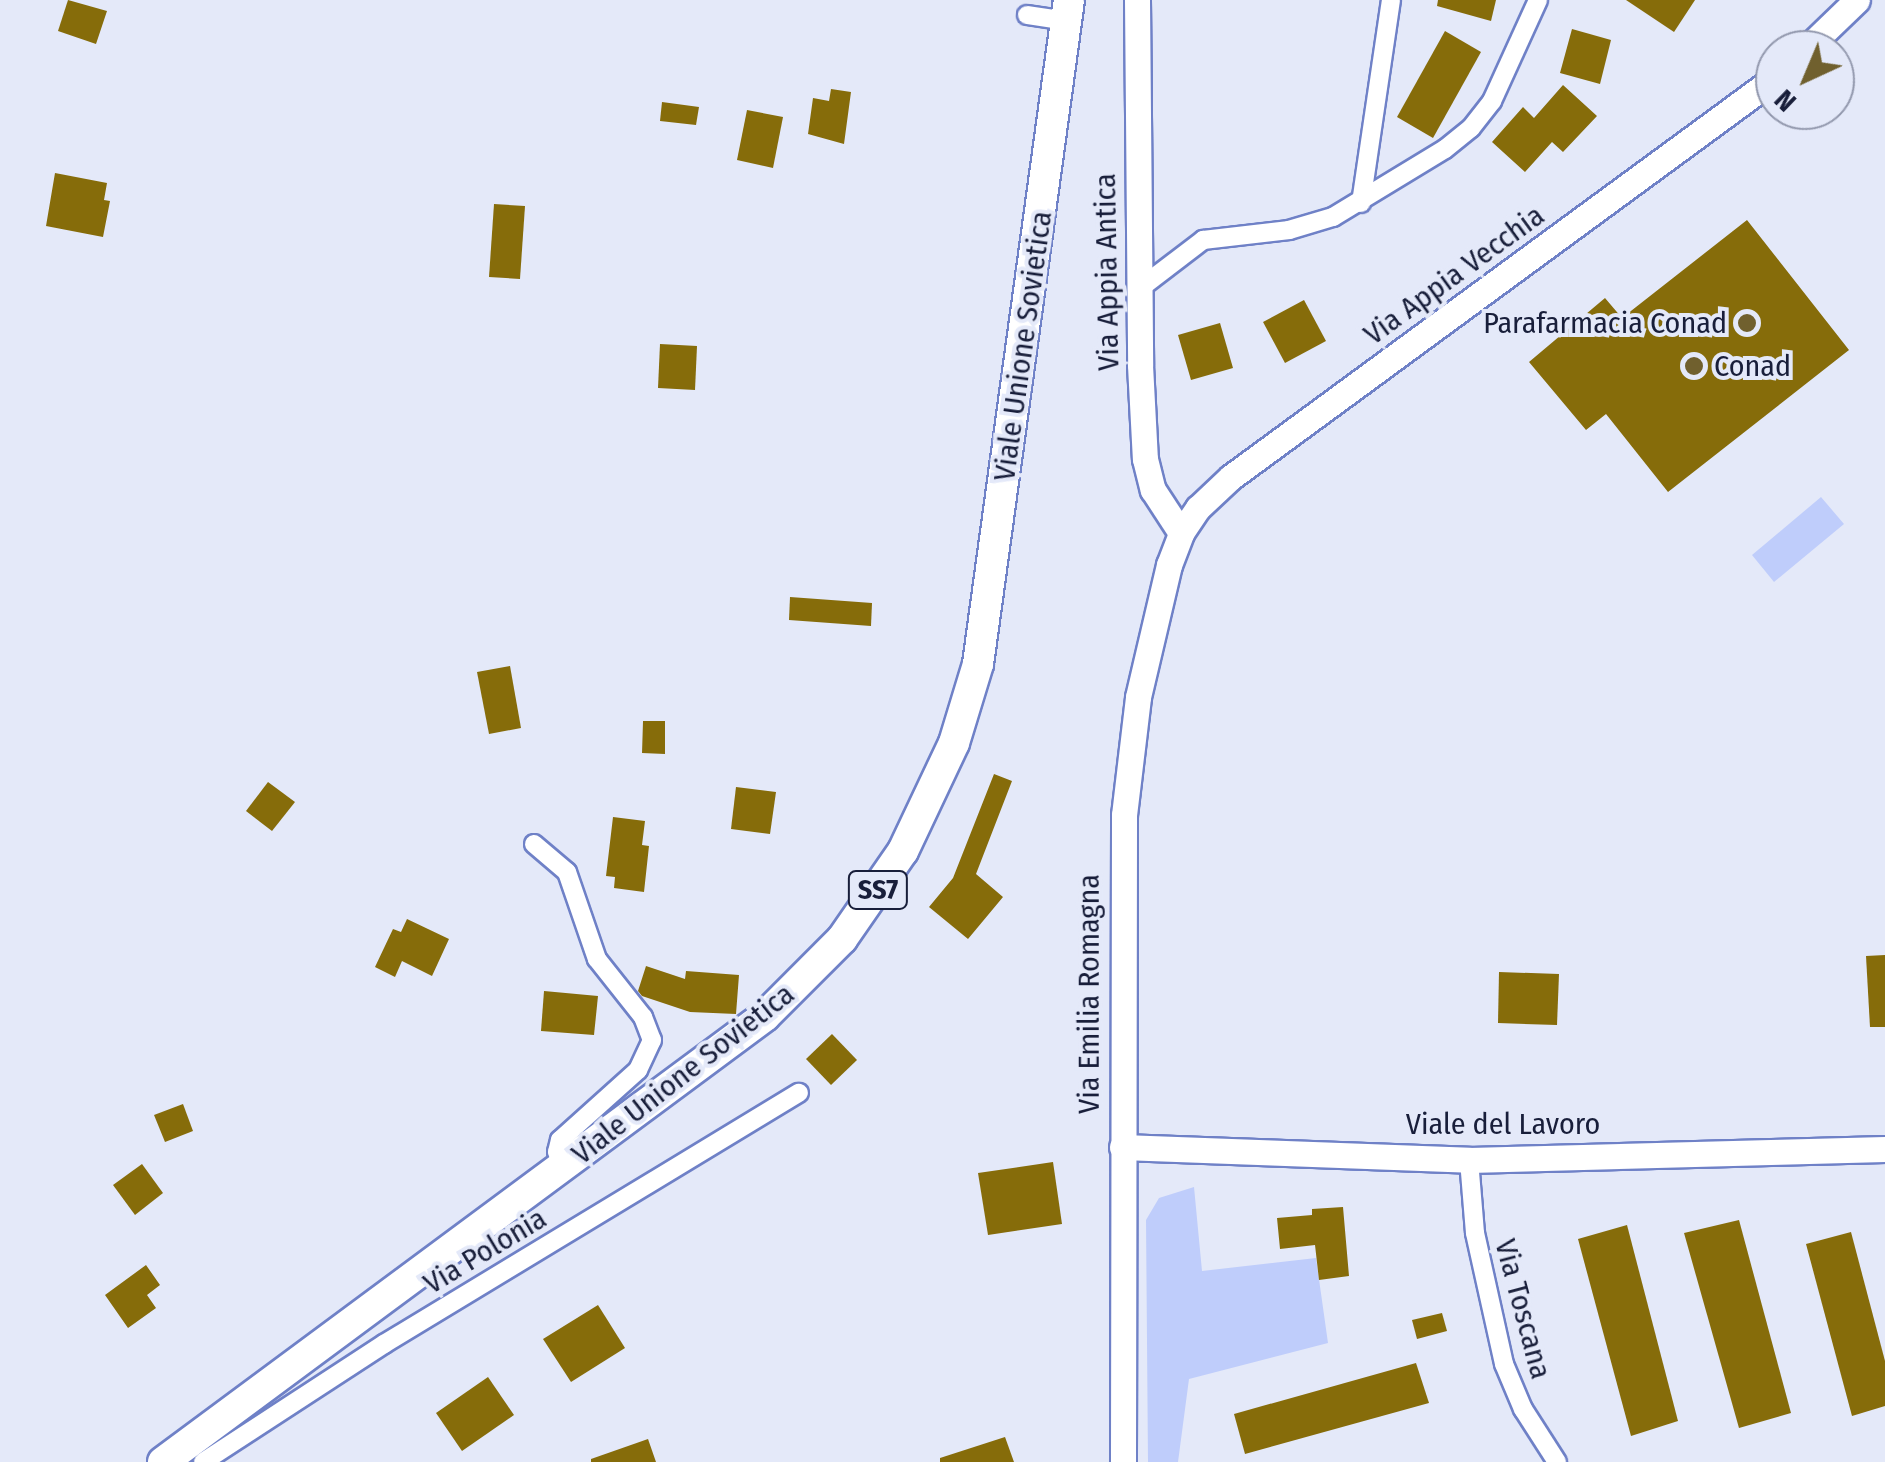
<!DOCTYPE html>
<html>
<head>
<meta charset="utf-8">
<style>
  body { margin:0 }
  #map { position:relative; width:1885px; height:1462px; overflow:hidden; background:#e4e9f9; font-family:"Fira Sans Condensed",sans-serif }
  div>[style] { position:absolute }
  .green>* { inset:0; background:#bfcdfb }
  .building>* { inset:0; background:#866c0a }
  .roads { filter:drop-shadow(2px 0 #6f81c7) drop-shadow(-2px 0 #6f81c7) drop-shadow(0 2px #6f81c7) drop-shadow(0 -2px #6f81c7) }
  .street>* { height:18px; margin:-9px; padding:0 9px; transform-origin:9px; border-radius:9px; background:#fff }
  .secondary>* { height:25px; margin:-12.5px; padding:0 12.5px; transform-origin:12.5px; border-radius:12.5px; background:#fff }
  .primary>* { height:30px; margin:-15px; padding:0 15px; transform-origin:15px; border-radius:15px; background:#fff }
  .dots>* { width:28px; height:28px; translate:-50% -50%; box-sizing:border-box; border:5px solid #e4e9f9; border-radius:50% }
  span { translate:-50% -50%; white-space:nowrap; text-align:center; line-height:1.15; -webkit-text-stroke:8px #e4e9f9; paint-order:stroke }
  .shield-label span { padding:2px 8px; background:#e4e9f9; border:2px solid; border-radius:8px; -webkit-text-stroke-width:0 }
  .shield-label { font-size:28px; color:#181e3a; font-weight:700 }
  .street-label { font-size:30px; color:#181e3a }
  .poi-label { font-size:30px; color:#181e3a }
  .right { translate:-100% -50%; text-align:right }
  .left { translate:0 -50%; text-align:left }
  .north { position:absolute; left:1755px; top:30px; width:100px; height:100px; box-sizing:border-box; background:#e4e9f9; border:2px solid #9298ad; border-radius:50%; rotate:224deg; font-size:28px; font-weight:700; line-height:40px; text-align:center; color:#181e3a }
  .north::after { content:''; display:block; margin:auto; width:35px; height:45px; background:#70602e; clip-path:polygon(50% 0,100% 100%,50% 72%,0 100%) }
</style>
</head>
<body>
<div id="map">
  <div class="green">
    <div style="clip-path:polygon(1821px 497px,1844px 524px,1774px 582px,1752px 555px)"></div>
    <div style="clip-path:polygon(1194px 1187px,1202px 1271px,1316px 1258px,1328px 1343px,1189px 1379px,1178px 1462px,1148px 1462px,1146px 1220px,1159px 1198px)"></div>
  </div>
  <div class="building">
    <div style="clip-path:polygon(68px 0,107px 11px,96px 44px,58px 31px)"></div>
    <div style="clip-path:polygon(1438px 0,1496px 0,1491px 21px,1437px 6px)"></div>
    <div style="clip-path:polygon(1626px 0,1695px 0,1674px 32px)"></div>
    <div style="clip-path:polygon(1572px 29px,1611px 40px,1600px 84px,1560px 73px)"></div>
    <div style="clip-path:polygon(1445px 31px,1481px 52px,1433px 138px,1397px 117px)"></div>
    <div style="clip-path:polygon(1563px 85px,1597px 116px,1563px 152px,1552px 142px,1525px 172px,1492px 142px,1523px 107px,1534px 118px)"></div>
    <div style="clip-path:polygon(831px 89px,851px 92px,844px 144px,808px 134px,813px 98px,829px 101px)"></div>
    <div style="clip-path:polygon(662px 102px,699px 107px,696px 125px,660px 121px)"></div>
    <div style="clip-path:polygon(747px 110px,783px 117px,773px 168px,737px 160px)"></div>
    <div style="clip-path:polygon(55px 173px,107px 183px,104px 200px,110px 201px,103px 237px,46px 226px)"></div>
    <div style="clip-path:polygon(494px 204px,525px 206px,520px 279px,489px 277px)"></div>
    <div style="clip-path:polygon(1747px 220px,1849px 350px,1668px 492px,1606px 414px,1586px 430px,1529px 362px,1605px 298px,1622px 318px)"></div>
    <div style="clip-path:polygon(1304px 300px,1326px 341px,1285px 363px,1263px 322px)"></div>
    <div style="clip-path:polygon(1220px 323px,1233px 368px,1191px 380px,1178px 335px)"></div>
    <div style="clip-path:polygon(660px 344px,697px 346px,695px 390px,658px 388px)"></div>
    <div style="clip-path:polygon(790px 597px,872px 603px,871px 626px,789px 620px)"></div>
    <div style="clip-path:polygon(510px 666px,521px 728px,489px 734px,477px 672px)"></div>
    <div style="clip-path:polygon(643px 721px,665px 721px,665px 754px,642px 753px)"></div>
    <div style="clip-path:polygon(994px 774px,1012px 781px,976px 874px,1003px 897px,968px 939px,929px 907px,953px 878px)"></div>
    <div style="clip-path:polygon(268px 782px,295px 802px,272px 831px,246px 811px)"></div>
    <div style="clip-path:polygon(736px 787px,776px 792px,770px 834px,731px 829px)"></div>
    <div style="clip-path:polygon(613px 817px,645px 821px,642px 845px,649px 846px,644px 892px,614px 888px,615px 877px,606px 876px)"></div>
    <div style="clip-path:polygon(407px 919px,449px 939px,432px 976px,402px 961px,395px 977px,375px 967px,393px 929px,401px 932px)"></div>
    <div style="clip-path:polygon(1885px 955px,1885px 1027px,1870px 1027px,1866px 956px)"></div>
    <div style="clip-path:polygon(646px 966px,685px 979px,686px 971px,739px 975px,736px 1014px,690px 1012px,642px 996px,638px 991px)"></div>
    <div style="clip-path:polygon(1499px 972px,1559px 974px,1557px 1025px,1498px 1023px)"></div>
    <div style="clip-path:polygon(544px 991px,598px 996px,594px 1035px,541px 1031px)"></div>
    <div style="clip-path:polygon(832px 1034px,857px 1060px,831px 1085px,806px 1059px)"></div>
    <div style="clip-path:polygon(183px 1104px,193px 1131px,165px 1142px,154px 1115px)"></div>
    <div style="clip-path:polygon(1053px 1162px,1062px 1224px,988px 1235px,978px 1173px)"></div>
    <div style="clip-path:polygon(142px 1164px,163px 1193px,135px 1215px,113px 1185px)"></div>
    <div style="clip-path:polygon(1343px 1207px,1349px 1276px,1319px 1280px,1315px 1245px,1280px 1249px,1277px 1218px,1312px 1215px,1312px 1209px)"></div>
    <div style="clip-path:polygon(1739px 1220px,1791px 1413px,1739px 1428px,1684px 1233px)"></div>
    <div style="clip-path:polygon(1627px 1225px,1678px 1421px,1631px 1436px,1578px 1239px)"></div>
    <div style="clip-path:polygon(1851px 1232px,1885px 1361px,1885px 1406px,1852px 1416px,1806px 1244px)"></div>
    <div style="clip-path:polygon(146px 1265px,160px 1285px,147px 1295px,156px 1308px,128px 1328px,105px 1295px)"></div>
    <div style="clip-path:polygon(598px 1305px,625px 1348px,571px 1382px,543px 1339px)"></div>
    <div style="clip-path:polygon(1442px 1313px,1447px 1331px,1417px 1339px,1412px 1320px)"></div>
    <div style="clip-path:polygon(1416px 1363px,1429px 1403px,1245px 1454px,1234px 1414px)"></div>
    <div style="clip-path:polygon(488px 1377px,514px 1415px,462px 1451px,436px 1413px)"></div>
    <div style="clip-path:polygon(1005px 1437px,1014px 1462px,940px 1462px,940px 1458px)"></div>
    <div style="clip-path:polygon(648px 1439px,656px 1462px,591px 1462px,591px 1459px)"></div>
  </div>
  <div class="roads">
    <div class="street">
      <div style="left:1027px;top:15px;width:40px;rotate:8.5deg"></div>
      <div style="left:1361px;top:203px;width:205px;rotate:-81.6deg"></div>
      <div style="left:1139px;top:289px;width:81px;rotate:-37.4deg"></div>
      <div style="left:1203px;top:240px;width:87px;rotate:-6.6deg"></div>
      <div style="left:1289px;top:230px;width:46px;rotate:-16.5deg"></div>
      <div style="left:1333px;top:217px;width:131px;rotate:-31.3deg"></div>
      <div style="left:1445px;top:149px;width:33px;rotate:-39deg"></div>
      <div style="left:1471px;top:128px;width:34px;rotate:-52deg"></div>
      <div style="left:1492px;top:101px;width:111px;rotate:-65.5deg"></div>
      <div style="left:534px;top:844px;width:43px;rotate:40.3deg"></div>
      <div style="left:567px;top:872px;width:92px;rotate:71deg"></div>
      <div style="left:597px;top:959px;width:74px;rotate:51.6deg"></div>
      <div style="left:643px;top:1017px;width:25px;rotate:69deg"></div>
      <div style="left:652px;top:1040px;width:33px;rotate:115deg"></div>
      <div style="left:638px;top:1070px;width:105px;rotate:138.1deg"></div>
      <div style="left:560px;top:1140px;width:12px;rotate:104deg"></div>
      <div style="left:557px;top:1152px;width:16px;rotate:68deg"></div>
      <div style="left:1469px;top:1160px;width:73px;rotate:85.3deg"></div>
      <div style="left:1475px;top:1233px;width:134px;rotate:77.5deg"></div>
      <div style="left:1504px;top:1364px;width:49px;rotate:67.1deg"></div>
      <div style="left:1523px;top:1409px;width:63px;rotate:57.3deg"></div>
      <div style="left:203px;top:1462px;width:216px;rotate:-33.1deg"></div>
      <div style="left:384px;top:1344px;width:485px;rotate:-31.2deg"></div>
    </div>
    <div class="secondary">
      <div style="left:1137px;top:0;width:365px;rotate:89.5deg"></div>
      <div style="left:1140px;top:365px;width:94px;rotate:87deg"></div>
      <div style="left:1145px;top:459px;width:32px;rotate:76deg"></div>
      <div style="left:1153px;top:490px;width:51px;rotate:56.9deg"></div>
      <div style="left:1805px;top:50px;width:72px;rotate:-43.9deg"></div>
      <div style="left:1122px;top:1147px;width:347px;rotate:2.1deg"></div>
      <div style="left:1469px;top:1160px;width:416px;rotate:-1.5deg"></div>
      <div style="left:1123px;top:1462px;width:647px;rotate:-89.91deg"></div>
      <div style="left:1124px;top:815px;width:119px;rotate:-83.2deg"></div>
      <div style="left:1138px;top:697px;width:136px;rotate:-76.8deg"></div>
      <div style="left:1169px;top:565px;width:34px;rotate:-69deg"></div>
      <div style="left:1181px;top:533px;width:30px;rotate:-56deg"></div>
      <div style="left:1198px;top:508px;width:45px;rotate:-43.2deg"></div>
      <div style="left:1231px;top:477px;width:675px;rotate:-36.26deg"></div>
    </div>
    <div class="primary">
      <div style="left:163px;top:1462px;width:749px;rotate:-36.53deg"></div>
      <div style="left:765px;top:1016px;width:109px;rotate:-45deg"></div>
      <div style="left:842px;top:939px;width:107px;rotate:-55.3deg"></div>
      <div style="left:903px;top:851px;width:119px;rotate:-64.7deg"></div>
      <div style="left:954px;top:743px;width:83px;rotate:-73.1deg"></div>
      <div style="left:978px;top:664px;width:670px;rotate:-82.2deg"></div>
    </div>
  </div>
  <div class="dots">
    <div style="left:1747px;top:323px;background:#70602e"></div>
    <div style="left:1694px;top:366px;background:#70602e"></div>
  </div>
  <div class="shield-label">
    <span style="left:878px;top:890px">SS7</span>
  </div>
  <div class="street-label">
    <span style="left:1107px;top:272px;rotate:-91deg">Via Appia Antica</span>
    <span style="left:1454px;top:275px;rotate:-36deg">Via Appia Vecchia</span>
    <span style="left:1023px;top:346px;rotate:-82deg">Viale Unione Sovietica</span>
    <span style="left:1089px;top:994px;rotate:-90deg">Via Emilia Romagna</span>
    <span style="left:683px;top:1074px;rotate:-38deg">Viale Unione Sovietica</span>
    <span style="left:1503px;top:1124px">Viale del Lavoro</span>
    <span style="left:485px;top:1251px;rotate:-31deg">Via Polonia</span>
    <span style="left:1523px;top:1309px;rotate:75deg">Via Toscana</span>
  </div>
  <div class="poi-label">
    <span class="right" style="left:1727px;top:323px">Parafarmacia Conad</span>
    <span class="left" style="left:1714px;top:366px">Conad</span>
  </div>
  <div class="north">N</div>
</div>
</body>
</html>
